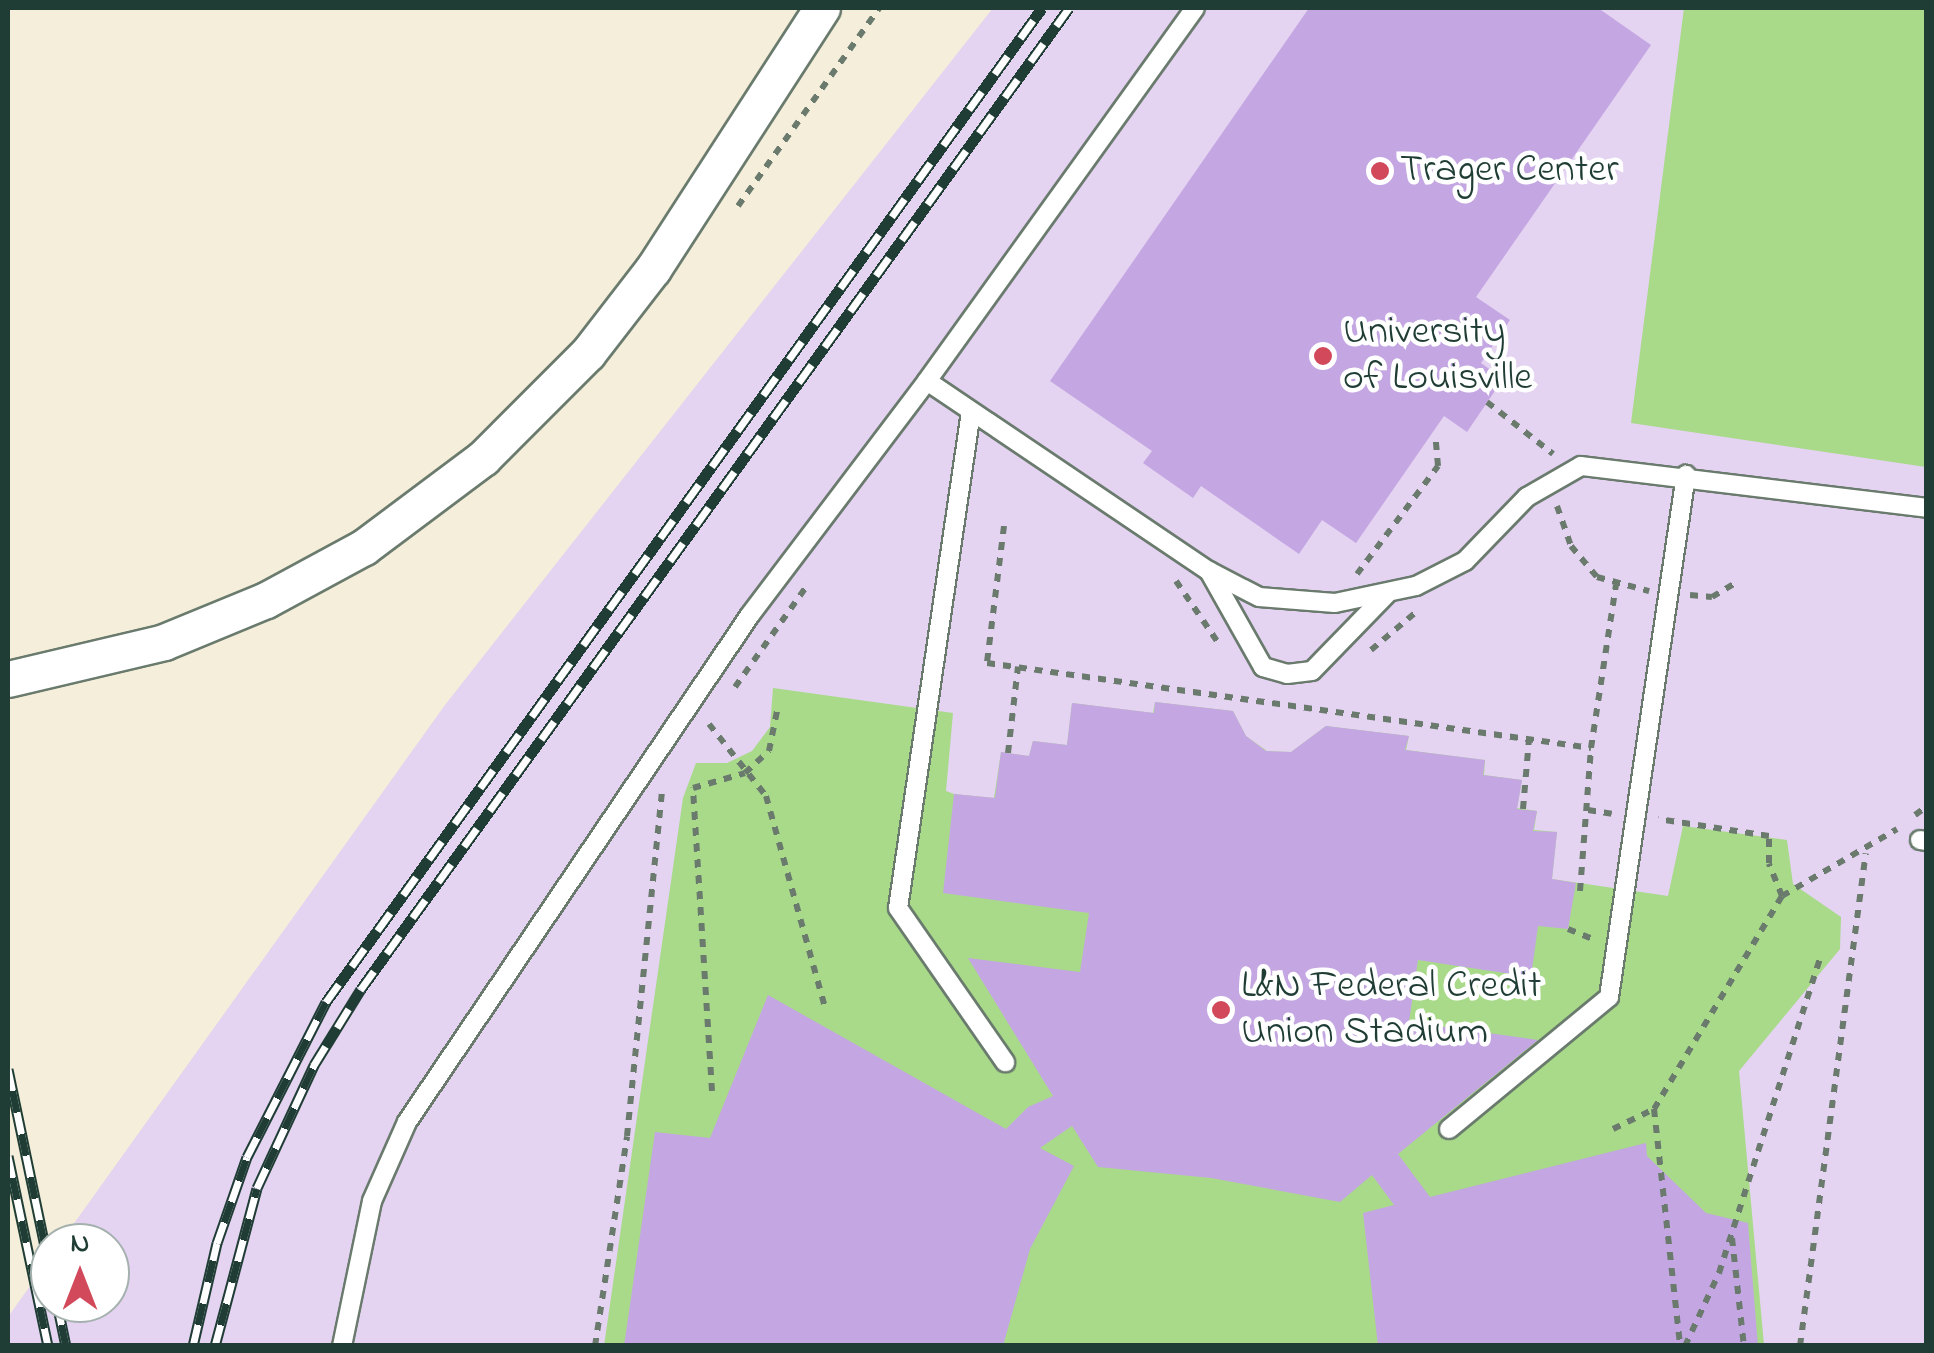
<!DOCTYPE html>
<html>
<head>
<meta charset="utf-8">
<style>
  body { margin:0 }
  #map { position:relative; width:1934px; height:1353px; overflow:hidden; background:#f4eeda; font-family:"Indie Flower",sans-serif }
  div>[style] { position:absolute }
  .built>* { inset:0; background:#e4d3f1 }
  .green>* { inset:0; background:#a8da89 }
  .building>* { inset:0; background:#c4a7e2 }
  .path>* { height:6px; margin-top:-3px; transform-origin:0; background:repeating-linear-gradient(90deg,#6a7b6e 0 8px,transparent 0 16px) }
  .roads { filter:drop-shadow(2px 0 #6a7b6e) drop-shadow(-2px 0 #6a7b6e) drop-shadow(0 2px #6a7b6e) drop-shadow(0 -2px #6a7b6e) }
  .service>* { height:18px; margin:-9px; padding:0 9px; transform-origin:9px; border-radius:9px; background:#fff }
  .minor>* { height:35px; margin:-17.5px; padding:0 17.5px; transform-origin:17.5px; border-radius:17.5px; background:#fff }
  .rail>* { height:11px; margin-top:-5.5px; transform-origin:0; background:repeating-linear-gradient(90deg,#fff 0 22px,#1f3d34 0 44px); box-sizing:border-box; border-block:2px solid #1f3d34 }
  .dots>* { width:28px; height:28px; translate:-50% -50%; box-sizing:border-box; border:5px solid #fff; border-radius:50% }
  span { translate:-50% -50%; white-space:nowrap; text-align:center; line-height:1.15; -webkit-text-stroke:9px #fff; paint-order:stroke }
  .poi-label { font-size:40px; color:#1f3d34 }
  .left { translate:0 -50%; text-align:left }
  .frame { position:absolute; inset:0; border:10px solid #1f3d34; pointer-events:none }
  .north { position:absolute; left:30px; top:1223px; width:100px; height:100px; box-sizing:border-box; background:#fff; border:2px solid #a5b1ae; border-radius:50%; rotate:0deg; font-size:28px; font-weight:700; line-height:40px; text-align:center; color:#1f3d34 }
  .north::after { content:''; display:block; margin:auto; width:35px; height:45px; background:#d1495b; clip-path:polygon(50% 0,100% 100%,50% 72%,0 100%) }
</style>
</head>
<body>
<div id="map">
  <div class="built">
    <div style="clip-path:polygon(993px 8px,1926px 8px,1926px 1345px,8px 1346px,8px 1317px,50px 1258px,50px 1303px,110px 1303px,110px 1243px,60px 1243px,445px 705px)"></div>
  </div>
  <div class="green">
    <div style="clip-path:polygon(1684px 8px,1926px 8px,1926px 467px,1631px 423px)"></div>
    <div style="clip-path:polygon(773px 688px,953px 713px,946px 791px,954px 794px,994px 798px,1001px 752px,1029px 756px,1033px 741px,1067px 745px,1072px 703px,1153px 713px,1155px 702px,1233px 711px,1246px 736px,1267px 751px,1291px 752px,1326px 726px,1409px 736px,1406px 750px,1485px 760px,1484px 775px,1522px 780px,1517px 808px,1537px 811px,1534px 830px,1557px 832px,1552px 879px,1668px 896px,1683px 826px,1787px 840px,1793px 884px,1841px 917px,1840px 949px,1739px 1071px,1764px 1345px,604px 1346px,683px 798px,696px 763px,727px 763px,752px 751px,770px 727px)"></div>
  </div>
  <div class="building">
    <div style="clip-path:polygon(1309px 8px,1598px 8px,1651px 45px,1476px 297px,1510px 320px,1481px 363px,1503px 379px,1467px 432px,1444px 416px,1356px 543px,1322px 520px,1299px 554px,1201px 486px,1193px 498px,1143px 463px,1152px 451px,1050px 381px)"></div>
    <div style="clip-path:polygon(1155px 702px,1233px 711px,1246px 736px,1266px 751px,1291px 752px,1326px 726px,1409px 736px,1405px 750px,1485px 760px,1483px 775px,1522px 780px,1517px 809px,1537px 811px,1533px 831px,1557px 832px,1552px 879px,1576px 883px,1568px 929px,1538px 926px,1531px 977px,1418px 960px,1409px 1022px,1538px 1040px,1398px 1154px,1430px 1197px,1646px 1143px,1647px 1156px,1706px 1213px,1748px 1223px,1758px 1346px,1378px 1346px,1363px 1213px,1394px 1205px,1372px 1175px,1340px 1202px,1211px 1178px,1098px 1167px,1072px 1126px,1040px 1148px,1074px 1166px,1030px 1249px,1003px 1346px,624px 1346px,655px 1132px,710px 1138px,768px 995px,1006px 1129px,1028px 1107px,1053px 1096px,968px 958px,1080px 972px,1089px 913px,943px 893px,954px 794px,995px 798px,1001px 752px,1029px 756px,1033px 741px,1067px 745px,1072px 703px,1154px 713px)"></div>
  </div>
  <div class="path">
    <div style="left:738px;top:206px;width:243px;rotate:-54.5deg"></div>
    <div style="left:1487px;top:402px;width:84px;rotate:38.2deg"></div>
    <div style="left:1557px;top:506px;width:42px;rotate:70.7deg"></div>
    <div style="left:1571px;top:546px;width:40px;rotate:50deg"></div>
    <div style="left:1597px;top:577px;width:54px;rotate:15.1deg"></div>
    <div style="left:1004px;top:526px;width:138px;rotate:97.1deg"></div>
    <div style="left:987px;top:663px;width:610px;rotate:8.01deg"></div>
    <div style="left:1591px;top:748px;width:165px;rotate:-81.3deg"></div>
    <div style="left:1357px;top:574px;width:135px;rotate:-53.1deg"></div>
    <div style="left:1438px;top:466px;width:25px;rotate:-95deg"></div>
    <div style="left:1176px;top:581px;width:73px;rotate:55.7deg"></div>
    <div style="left:1690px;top:595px;width:22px;rotate:5deg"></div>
    <div style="left:1712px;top:597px;width:26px;rotate:-31deg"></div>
    <div style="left:1371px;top:650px;width:57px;rotate:-40.1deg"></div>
    <div style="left:735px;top:687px;width:123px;rotate:-54.6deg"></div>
    <div style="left:709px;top:724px;width:92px;rotate:51.6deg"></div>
    <div style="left:766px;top:796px;width:220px;rotate:74.4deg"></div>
    <div style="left:1008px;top:753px;width:87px;rotate:-83.4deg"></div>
    <div style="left:1523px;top:809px;width:70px;rotate:-85.1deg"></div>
    <div style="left:1588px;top:810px;width:24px;rotate:9deg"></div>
    <div style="left:1915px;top:815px;width:14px;rotate:-36deg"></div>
    <div style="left:1580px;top:891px;width:143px;rotate:-85.6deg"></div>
    <div style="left:1782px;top:896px;width:133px;rotate:-30.2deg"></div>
    <div style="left:1568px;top:929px;width:27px;rotate:22deg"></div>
    <div style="left:712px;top:1091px;width:304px;rotate:-93.6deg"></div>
    <div style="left:693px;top:788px;width:54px;rotate:-16.1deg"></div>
    <div style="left:745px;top:773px;width:33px;rotate:-43deg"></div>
    <div style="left:769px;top:751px;width:41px;rotate:-78.7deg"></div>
    <div style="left:1654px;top:1109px;width:238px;rotate:83.7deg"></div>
    <div style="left:1613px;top:1129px;width:46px;rotate:-26deg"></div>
    <div style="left:1654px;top:1109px;width:249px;rotate:-59deg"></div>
    <div style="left:1782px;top:896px;width:35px;rotate:-112deg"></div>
    <div style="left:1769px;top:863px;width:27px;rotate:-90deg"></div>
    <div style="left:1769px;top:836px;width:112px;rotate:-171.3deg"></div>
    <div style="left:1732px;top:1238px;width:109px;rotate:83.7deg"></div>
    <div style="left:595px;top:1346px;width:212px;rotate:-81.3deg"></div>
    <div style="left:627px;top:1136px;width:347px;rotate:-84.2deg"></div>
    <div style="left:1685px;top:1346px;width:81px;rotate:-65deg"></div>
    <div style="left:1719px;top:1273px;width:334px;rotate:-72.2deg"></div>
    <div style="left:1800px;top:1346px;width:497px;rotate:-82.4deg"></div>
  </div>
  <div class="roads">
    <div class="service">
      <div style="left:927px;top:381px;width:459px;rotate:-54.3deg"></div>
      <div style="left:971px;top:412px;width:501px;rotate:98.37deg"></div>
      <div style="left:898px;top:908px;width:188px;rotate:55.2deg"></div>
      <div style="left:1209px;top:571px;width:110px;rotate:60.6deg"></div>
      <div style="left:1263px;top:667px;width:25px;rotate:16deg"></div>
      <div style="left:1287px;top:674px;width:25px;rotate:-7deg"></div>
      <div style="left:1312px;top:671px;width:107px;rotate:-45.8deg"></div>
      <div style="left:1920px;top:840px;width:6px;rotate:9deg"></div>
      <div style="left:1449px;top:1129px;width:207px;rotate:-39.5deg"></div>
      <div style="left:1609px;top:997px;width:528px;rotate:-81.61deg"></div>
      <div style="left:342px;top:1346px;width:148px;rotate:-78.3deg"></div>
      <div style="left:372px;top:1201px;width:86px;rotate:-66.1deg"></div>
      <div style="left:407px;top:1122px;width:612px;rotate:-55.92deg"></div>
      <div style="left:750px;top:615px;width:293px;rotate:-52.9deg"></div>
      <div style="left:927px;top:381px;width:340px;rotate:34deg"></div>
      <div style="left:1209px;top:571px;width:56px;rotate:27.5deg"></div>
      <div style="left:1259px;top:597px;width:76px;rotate:4.5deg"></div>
      <div style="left:1335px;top:603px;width:83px;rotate:-11.9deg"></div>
      <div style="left:1416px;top:586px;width:55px;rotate:-27deg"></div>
      <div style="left:1465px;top:561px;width:89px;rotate:-45.9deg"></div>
      <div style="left:1527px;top:497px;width:62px;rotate:-29.9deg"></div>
      <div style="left:1581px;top:466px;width:348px;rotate:6.9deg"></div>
    </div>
    <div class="minor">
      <div style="left:8px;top:679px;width:160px;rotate:-13.3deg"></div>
      <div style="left:164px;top:642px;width:110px;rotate:-22.4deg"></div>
      <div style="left:266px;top:600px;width:111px;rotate:-28.4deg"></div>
      <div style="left:364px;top:547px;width:149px;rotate:-36.8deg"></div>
      <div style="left:483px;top:458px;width:148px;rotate:-45deg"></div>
      <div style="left:588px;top:353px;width:106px;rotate:-52.3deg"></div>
      <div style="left:653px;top:269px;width:311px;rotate:-57.1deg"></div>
    </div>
  </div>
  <div class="rail">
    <div style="left:8px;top:1069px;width:205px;rotate:78.2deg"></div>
    <div style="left:8px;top:1156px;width:194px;rotate:78.1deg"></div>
    <div style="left:57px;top:1303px;width:44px;rotate:78.2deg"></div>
    <div style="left:193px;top:1346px;width:106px;rotate:-76.9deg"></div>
    <div style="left:217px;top:1243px;width:91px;rotate:-70.8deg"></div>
    <div style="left:247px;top:1157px;width:174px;rotate:-63deg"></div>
    <div style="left:326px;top:1002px;width:1225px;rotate:-54.23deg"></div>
    <div style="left:215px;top:1346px;width:163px;rotate:-75.1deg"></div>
    <div style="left:257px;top:1188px;width:136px;rotate:-65.1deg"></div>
    <div style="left:314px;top:1065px;width:89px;rotate:-58.3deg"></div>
    <div style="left:361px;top:989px;width:1210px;rotate:-54.18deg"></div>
  </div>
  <div class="dots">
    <div style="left:1380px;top:171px;background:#d1495b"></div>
    <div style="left:1323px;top:356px;background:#d1495b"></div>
    <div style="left:1221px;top:1010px;background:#d1495b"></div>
  </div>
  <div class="poi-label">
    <span class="left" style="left:1400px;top:171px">Trager Center</span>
    <span class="left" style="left:1343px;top:356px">University<br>of Louisville</span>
    <span class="left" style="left:1241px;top:1010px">L&amp;N Federal Credit<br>Union Stadium</span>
  </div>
  <div class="frame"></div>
  <div class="north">N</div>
</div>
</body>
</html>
